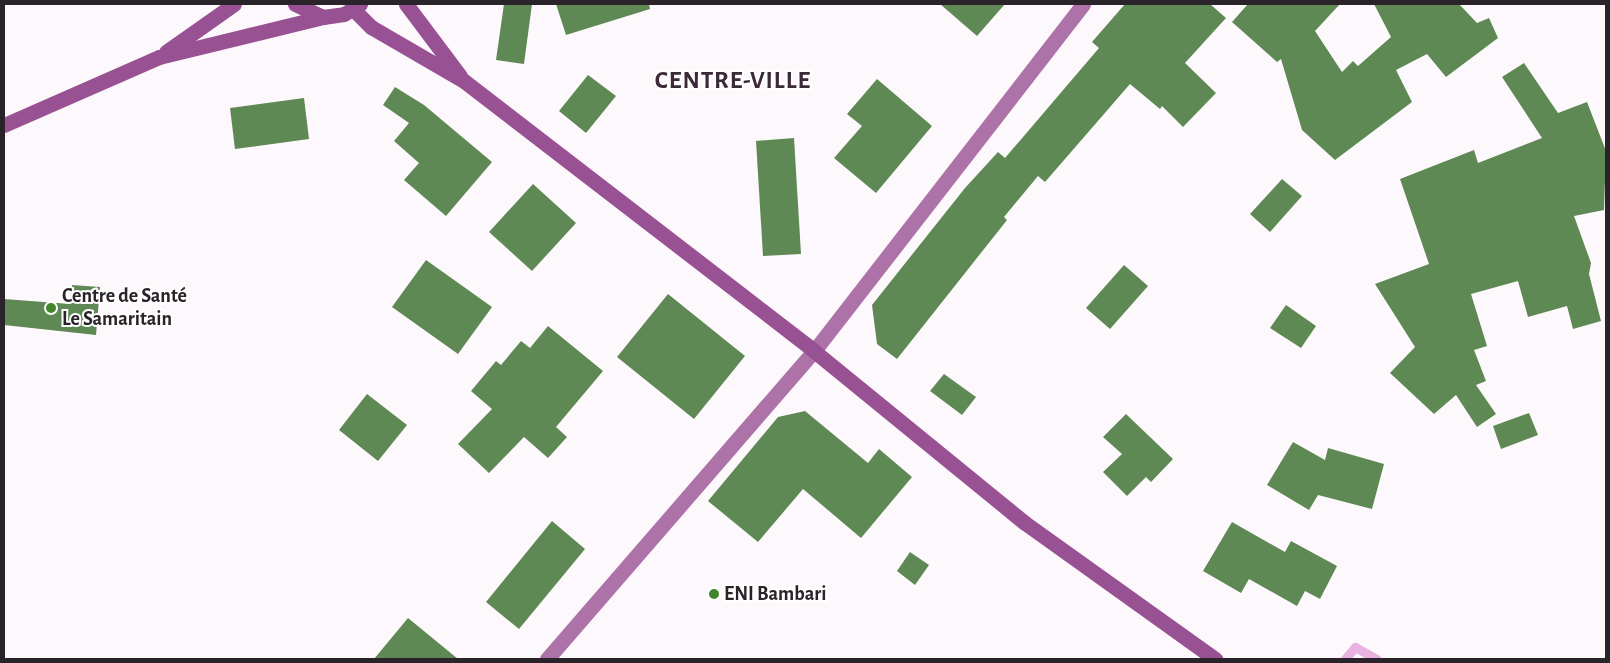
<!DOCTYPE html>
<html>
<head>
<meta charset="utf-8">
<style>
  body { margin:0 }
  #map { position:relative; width:1610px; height:663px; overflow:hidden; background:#fdf8fc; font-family:"Alegreya Sans",sans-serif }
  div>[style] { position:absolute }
  .stream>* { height:9px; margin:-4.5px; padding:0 4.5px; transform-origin:4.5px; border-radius:4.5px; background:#e8b1e2 }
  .building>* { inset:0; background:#5f8954 }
  .secondary>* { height:15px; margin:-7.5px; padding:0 7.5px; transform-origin:7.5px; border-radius:7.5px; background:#ad72a8 }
  .primary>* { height:15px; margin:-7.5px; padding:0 7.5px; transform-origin:7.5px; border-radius:7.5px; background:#985193 }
  .dots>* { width:14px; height:14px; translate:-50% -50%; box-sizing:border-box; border:2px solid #fff; border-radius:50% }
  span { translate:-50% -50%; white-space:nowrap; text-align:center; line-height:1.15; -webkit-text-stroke:4px #fff; paint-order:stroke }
  .poi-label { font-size:20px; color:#2b232a; font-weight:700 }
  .left { translate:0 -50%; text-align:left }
  .district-label { font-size:25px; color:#3b2a39; font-weight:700; letter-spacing:1px }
  .frame { position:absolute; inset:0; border:5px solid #2b232a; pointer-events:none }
</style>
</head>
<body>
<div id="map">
  <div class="stream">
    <div style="left:1345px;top:659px;width:16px;rotate:-50deg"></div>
    <div style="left:1355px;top:647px;width:25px;rotate:29deg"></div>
  </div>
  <div class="building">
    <div style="clip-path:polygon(504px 4px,532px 4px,524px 64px,496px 60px)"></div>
    <div style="clip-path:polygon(556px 4px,649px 4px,650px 9px,566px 35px)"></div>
    <div style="clip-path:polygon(940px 4px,1005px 4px,977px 36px)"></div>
    <div style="clip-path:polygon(1125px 4px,1210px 4px,1226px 18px,1185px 63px,1216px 93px,1183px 127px,1162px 106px,1160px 109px,1130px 84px,1045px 182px,1038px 176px,1004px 217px,1007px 220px,897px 359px,877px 344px,872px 305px,965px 188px,998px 152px,1005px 158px,1099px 48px,1092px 42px)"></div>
    <div style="clip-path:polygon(1248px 4px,1340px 4px,1315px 31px,1342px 72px,1353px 61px,1358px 66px,1391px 37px,1374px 4px,1459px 4px,1477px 23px,1489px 18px,1498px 38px,1446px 77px,1427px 54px,1396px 70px,1412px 102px,1335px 160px,1302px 130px,1281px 59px,1277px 62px,1232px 22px)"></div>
    <div style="clip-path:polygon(1524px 63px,1558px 113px,1587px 102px,1606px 151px,1604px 210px,1574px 216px,1591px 263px,1589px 274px,1601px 321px,1573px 329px,1567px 306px,1528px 317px,1518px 281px,1471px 294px,1487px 346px,1474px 350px,1486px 381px,1476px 385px,1496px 414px,1477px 427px,1456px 395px,1434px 414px,1390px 373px,1415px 347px,1375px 284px,1429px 264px,1400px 179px,1474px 150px,1478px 163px,1542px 138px,1502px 77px)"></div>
    <div style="clip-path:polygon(588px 75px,616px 96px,586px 133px,559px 111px)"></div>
    <div style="clip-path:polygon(877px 79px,932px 126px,876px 193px,834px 158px,862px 126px,847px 114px)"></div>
    <div style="clip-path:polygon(395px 87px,424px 105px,492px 162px,446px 216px,404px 180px,419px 163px,394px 141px,409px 123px,383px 105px)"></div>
    <div style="clip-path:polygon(304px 98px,309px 139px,235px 149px,230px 108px)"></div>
    <div style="clip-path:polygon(794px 138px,801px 254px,763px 256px,756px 141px)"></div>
    <div style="clip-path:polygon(1282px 179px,1302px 196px,1270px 232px,1250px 214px)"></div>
    <div style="clip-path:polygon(533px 184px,576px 223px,532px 271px,489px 232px)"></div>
    <div style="clip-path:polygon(426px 260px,492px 307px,458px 354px,392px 307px)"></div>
    <div style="clip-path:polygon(1124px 265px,1148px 286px,1110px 329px,1086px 308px)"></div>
    <div style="clip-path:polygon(72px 285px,100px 287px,96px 335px,4px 325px,4px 299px,70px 304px)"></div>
    <div style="clip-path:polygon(668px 294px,745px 356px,694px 419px,617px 357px)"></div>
    <div style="clip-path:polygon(1286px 305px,1316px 326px,1301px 348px,1270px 328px)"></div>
    <div style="clip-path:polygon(548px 326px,603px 371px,556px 427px,567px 437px,548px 458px,524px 437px,489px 473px,458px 444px,492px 409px,471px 391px,496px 361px,501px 365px,521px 341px,530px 348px)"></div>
    <div style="clip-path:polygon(944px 374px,976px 397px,962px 415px,930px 391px)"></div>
    <div style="clip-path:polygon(367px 394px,407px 425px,378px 461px,339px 430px)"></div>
    <div style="clip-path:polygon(805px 411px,868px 463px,879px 449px,912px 477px,861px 538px,803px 489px,758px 542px,708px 501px,778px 417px)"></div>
    <div style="clip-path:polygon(1529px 413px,1538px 435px,1501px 449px,1493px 426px)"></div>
    <div style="clip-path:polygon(1126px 414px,1173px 459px,1151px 482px,1146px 477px,1127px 496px,1103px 472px,1122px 454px,1103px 437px)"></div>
    <div style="clip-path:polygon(1293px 442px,1325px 460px,1328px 448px,1384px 464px,1372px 509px,1318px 495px,1309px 510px,1267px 485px)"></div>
    <div style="clip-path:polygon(552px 521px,585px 549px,519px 629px,486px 602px)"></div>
    <div style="clip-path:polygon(1232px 522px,1285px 552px,1291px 541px,1337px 566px,1320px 599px,1305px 591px,1297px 606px,1249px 579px,1241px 593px,1203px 571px)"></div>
    <div style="clip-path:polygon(910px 552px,929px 565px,915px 585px,897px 571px)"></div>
    <div style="clip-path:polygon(408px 618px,458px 659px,374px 659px)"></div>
  </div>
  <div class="secondary">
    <div style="left:547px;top:659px;width:408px;rotate:-49.1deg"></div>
    <div style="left:814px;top:351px;width:439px;rotate:-52.2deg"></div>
  </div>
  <div class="primary">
    <div style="left:295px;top:4px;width:31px;rotate:25deg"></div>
    <div style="left:323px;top:17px;width:21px;rotate:-8deg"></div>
    <div style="left:344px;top:14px;width:19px;rotate:-32deg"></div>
    <div style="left:406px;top:4px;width:90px;rotate:53.1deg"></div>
    <div style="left:353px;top:9px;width:25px;rotate:45deg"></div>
    <div style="left:371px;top:27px;width:108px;rotate:30.1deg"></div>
    <div style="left:464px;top:81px;width:442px;rotate:37.6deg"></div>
    <div style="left:814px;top:351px;width:272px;rotate:39.2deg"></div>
    <div style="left:1025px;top:523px;width:234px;rotate:35.6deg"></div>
    <div style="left:166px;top:52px;width:83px;rotate:-35.2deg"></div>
    <div style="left:4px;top:125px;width:169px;rotate:-23.7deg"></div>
    <div style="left:159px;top:57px;width:169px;rotate:-13.7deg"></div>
  </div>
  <div class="dots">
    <div style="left:51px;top:308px;background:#40862b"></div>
    <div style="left:714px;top:594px;background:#40862b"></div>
  </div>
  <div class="poi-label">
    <span class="left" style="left:62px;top:308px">Centre de Santé<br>Le Samaritain</span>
    <span class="left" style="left:724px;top:594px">ENI Bambari</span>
  </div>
  <div class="district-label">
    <span style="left:733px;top:81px">CENTRE-VILLE</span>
  </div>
  <div class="frame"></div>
</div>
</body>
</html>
